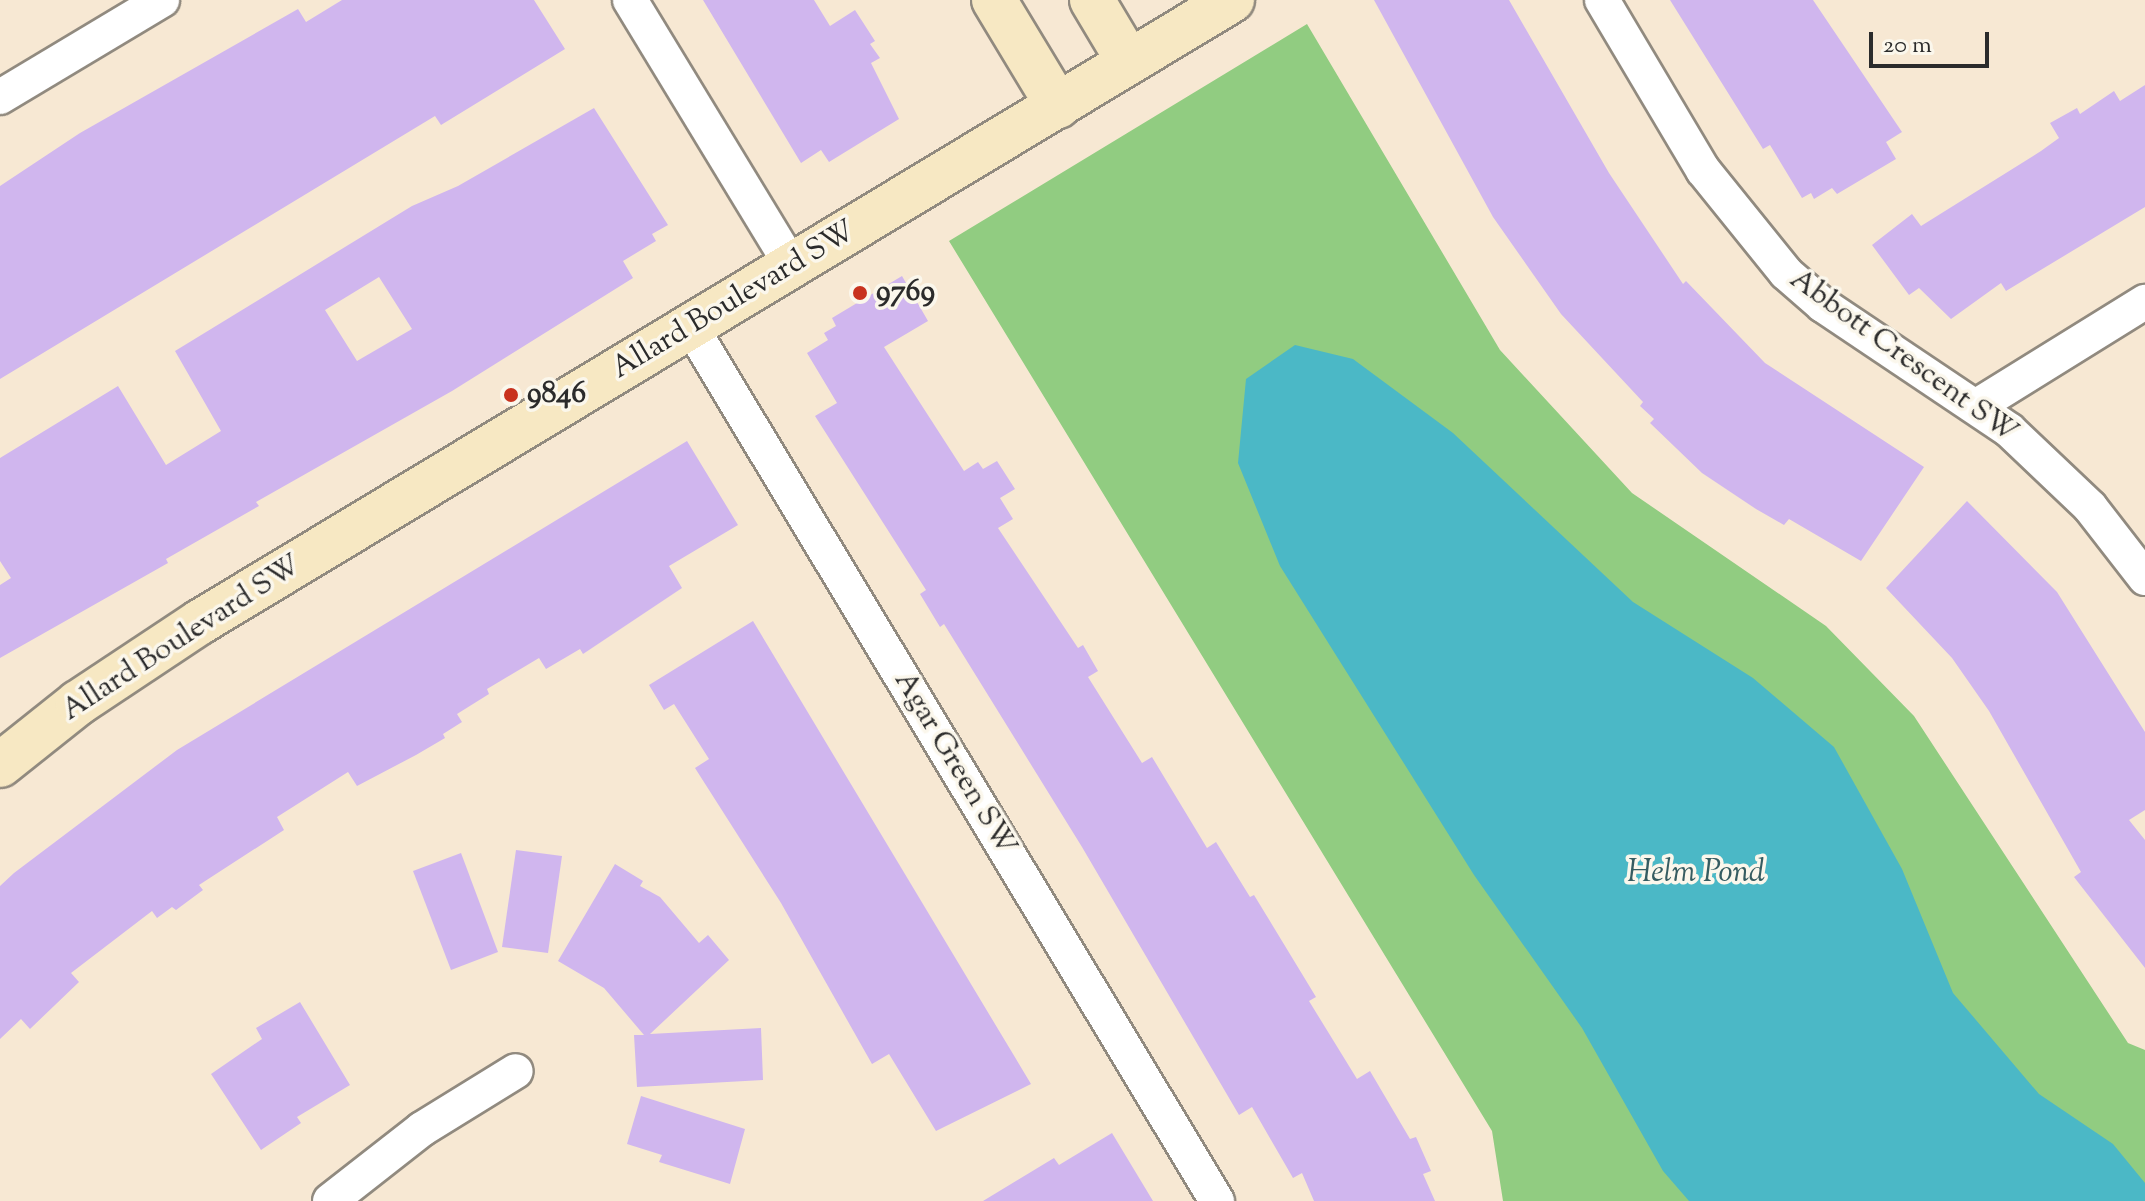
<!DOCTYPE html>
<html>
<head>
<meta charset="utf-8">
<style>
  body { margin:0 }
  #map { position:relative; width:2145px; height:1201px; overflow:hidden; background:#f7e8d3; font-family:"Sorts Mill Goudy",serif }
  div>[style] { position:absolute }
  .green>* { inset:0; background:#91cc81 }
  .water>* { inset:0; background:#4bb8c6 }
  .building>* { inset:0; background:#d0b6ee }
  .roads { filter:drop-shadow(2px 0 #918a7f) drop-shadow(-2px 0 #918a7f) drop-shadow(0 2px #918a7f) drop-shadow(0 -2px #918a7f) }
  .street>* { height:34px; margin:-17px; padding:0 17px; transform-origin:17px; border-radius:17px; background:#fff }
  .secondary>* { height:44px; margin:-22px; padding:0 22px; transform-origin:22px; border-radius:22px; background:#f7e8c3 }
  .dots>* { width:22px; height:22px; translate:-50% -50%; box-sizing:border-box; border:4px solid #fbf7ec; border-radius:50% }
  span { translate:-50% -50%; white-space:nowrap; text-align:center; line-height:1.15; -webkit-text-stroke:7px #fbf7ec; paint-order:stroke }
  .poi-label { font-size:30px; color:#2b2b2b; font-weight:700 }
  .left { translate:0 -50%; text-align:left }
  .street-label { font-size:30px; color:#2b2b2b }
  .water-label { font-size:32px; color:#365c61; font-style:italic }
  .scale { position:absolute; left:1869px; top:32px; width:120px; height:36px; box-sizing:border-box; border:4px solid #2b2b2b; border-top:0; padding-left:10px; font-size:24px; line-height:28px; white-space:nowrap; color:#2b2b2b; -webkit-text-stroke:6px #fbf7ec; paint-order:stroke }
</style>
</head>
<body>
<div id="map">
  <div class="green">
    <div style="clip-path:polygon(1307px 24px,1500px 350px,1632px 493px,1826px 626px,1914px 716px,2128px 1043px,2145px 1050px,2145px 1201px,1503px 1201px,1492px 1131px,949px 241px)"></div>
  </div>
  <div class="water">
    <div style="clip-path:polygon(1295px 345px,1353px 359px,1453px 433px,1633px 602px,1753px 678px,1834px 747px,1902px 869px,1953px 993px,2039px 1094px,2113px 1144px,2145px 1183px,2145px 1201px,1689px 1201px,1663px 1171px,1582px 1028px,1474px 875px,1280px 566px,1238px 463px,1246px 379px)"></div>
  </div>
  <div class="building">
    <div style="clip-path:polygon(342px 0,534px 0,565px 49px,441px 125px,435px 116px,0 379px,0 186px,80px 133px,298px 9px,306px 22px)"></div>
    <div style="clip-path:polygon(703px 0,814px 0,830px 26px,855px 10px,875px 41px,870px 44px,880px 58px,871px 63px,899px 119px,829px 162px,821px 150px,801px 163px)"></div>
    <div style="clip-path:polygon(1374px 0,1509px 0,1609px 173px,1683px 284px,1686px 281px,1765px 363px,1924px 467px,1861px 561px,1789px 519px,1784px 525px,1756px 509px,1702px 473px,1650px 423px,1654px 419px,1640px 406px,1643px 402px,1561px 314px,1493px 217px)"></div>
    <div style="clip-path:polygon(1670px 0,1813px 0,1902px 132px,1886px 142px,1896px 159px,1837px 194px,1832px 188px,1814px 199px,1811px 193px,1802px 198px,1770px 145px,1763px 149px)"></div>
    <div style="clip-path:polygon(2145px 85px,2145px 207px,2006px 291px,2001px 283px,1951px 319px,1919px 288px,1909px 295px,1872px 245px,1912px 214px,1921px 226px,2041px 151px,2059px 138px,2050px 123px,2077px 108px,2080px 114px,2114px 91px,2120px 101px)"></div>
    <div style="clip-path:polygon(evenodd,594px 108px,668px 225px,652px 234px,656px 241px,623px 261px,633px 278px,452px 391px,256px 502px,259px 506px,166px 559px,168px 563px,0 658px,0 585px,11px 578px,0 561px,0 458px,118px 386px,166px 465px,221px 431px,175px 351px,412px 206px,458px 186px,594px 108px,379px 277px,412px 329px,357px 361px,325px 310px,379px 277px)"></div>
    <div style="clip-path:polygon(902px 276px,928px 321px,884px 347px,964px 471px,978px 462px,983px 469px,997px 461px,1015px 489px,1000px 498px,1013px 519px,998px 528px,1078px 648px,1083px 645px,1098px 671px,1088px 677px,1142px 763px,1152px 757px,1207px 848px,1216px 842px,1250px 897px,1254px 895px,1316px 997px,1309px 1001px,1357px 1079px,1370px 1071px,1410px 1139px,1416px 1137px,1431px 1171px,1423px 1174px,1435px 1201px,1314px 1201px,1302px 1173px,1293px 1178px,1252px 1107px,1239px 1115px,1082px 847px,944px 624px,940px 627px,920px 594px,926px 590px,815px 416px,837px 403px,807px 353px,828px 340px,824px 333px,836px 326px,832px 318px)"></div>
    <div style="clip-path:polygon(687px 441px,738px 525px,669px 566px,682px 588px,583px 654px,580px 649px,546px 669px,539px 658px,487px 689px,489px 694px,457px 714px,462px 722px,443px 734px,445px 738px,416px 755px,357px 786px,348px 772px,277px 817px,284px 830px,199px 885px,203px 890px,176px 910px,172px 907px,157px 918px,152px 911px,71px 973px,79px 982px,30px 1029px,21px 1019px,0 1039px,0 886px,14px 873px,177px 750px)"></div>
    <div style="clip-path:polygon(1967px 501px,2057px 592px,2145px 732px,2145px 810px,2129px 820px,2145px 840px,2145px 968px,2074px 877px,2081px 872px,1989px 711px,1952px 658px,1886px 588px)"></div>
    <div style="clip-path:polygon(753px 621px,1031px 1084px,936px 1131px,889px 1054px,872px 1064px,781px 903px,695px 768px,709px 759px,674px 704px,664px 710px,649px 685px)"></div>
    <div style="clip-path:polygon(516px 850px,562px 856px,548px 953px,502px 947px)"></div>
    <div style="clip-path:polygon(461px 853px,498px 952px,451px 970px,413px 871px)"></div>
    <div style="clip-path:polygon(615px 864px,643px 881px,640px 886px,660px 897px,699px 943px,708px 935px,729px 960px,650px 1034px,761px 1028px,763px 1080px,637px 1087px,634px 1035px,644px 1035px,604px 988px,558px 961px)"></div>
    <div style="clip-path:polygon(300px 1002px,350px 1085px,297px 1117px,301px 1123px,261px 1150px,211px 1074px,262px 1039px,256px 1028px)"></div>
    <div style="clip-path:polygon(641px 1096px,745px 1129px,730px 1184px,659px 1162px,662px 1155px,627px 1144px)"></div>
    <div style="clip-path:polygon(1112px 1133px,1153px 1201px,983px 1201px,1054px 1158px,1059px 1165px)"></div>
  </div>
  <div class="roads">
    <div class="street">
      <div style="left:630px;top:0;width:311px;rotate:58.7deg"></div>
      <div style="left:1602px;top:0;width:198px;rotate:59.3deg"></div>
      <div style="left:1703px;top:170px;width:132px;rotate:51.1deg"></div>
      <div style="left:1786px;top:273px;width:49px;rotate:40.9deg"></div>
      <div style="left:1823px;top:305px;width:224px;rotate:33.9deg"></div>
      <div style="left:2009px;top:430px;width:112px;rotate:43.5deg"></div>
      <div style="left:2090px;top:507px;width:90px;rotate:52.2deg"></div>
      <div style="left:0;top:97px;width:189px;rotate:-30.9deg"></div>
      <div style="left:691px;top:327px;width:1020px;rotate:58.96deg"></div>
      <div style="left:1977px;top:406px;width:198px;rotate:-31.8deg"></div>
      <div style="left:330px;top:1201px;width:117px;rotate:-38deg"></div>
      <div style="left:422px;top:1129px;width:110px;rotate:-31.7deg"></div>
    </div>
    <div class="secondary">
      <div style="left:994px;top:0;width:124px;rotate:58.9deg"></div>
      <div style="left:1092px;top:0;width:72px;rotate:59.2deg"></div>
      <div style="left:0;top:765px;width:100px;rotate:-38.5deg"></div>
      <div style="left:78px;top:703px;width:146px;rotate:-33.6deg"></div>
      <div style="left:200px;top:622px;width:1205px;rotate:-31.08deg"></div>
    </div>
  </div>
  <div class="dots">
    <div style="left:860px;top:293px;background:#c8321e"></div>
    <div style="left:511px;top:395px;background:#c8321e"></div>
  </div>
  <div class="poi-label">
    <span class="left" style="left:876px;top:293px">9769</span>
    <span class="left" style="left:527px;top:395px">9846</span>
  </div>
  <div class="street-label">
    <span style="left:734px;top:301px;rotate:-31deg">Allard Boulevard SW</span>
    <span style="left:1903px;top:357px;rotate:36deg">Abbott Crescent SW</span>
    <span style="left:182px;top:639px;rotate:-33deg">Allard Boulevard SW</span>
    <span style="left:954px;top:764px;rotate:59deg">Agar Green SW</span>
  </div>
  <div class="water-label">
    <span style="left:1696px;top:873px">Helm Pond</span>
  </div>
  <div class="scale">20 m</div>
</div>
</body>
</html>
